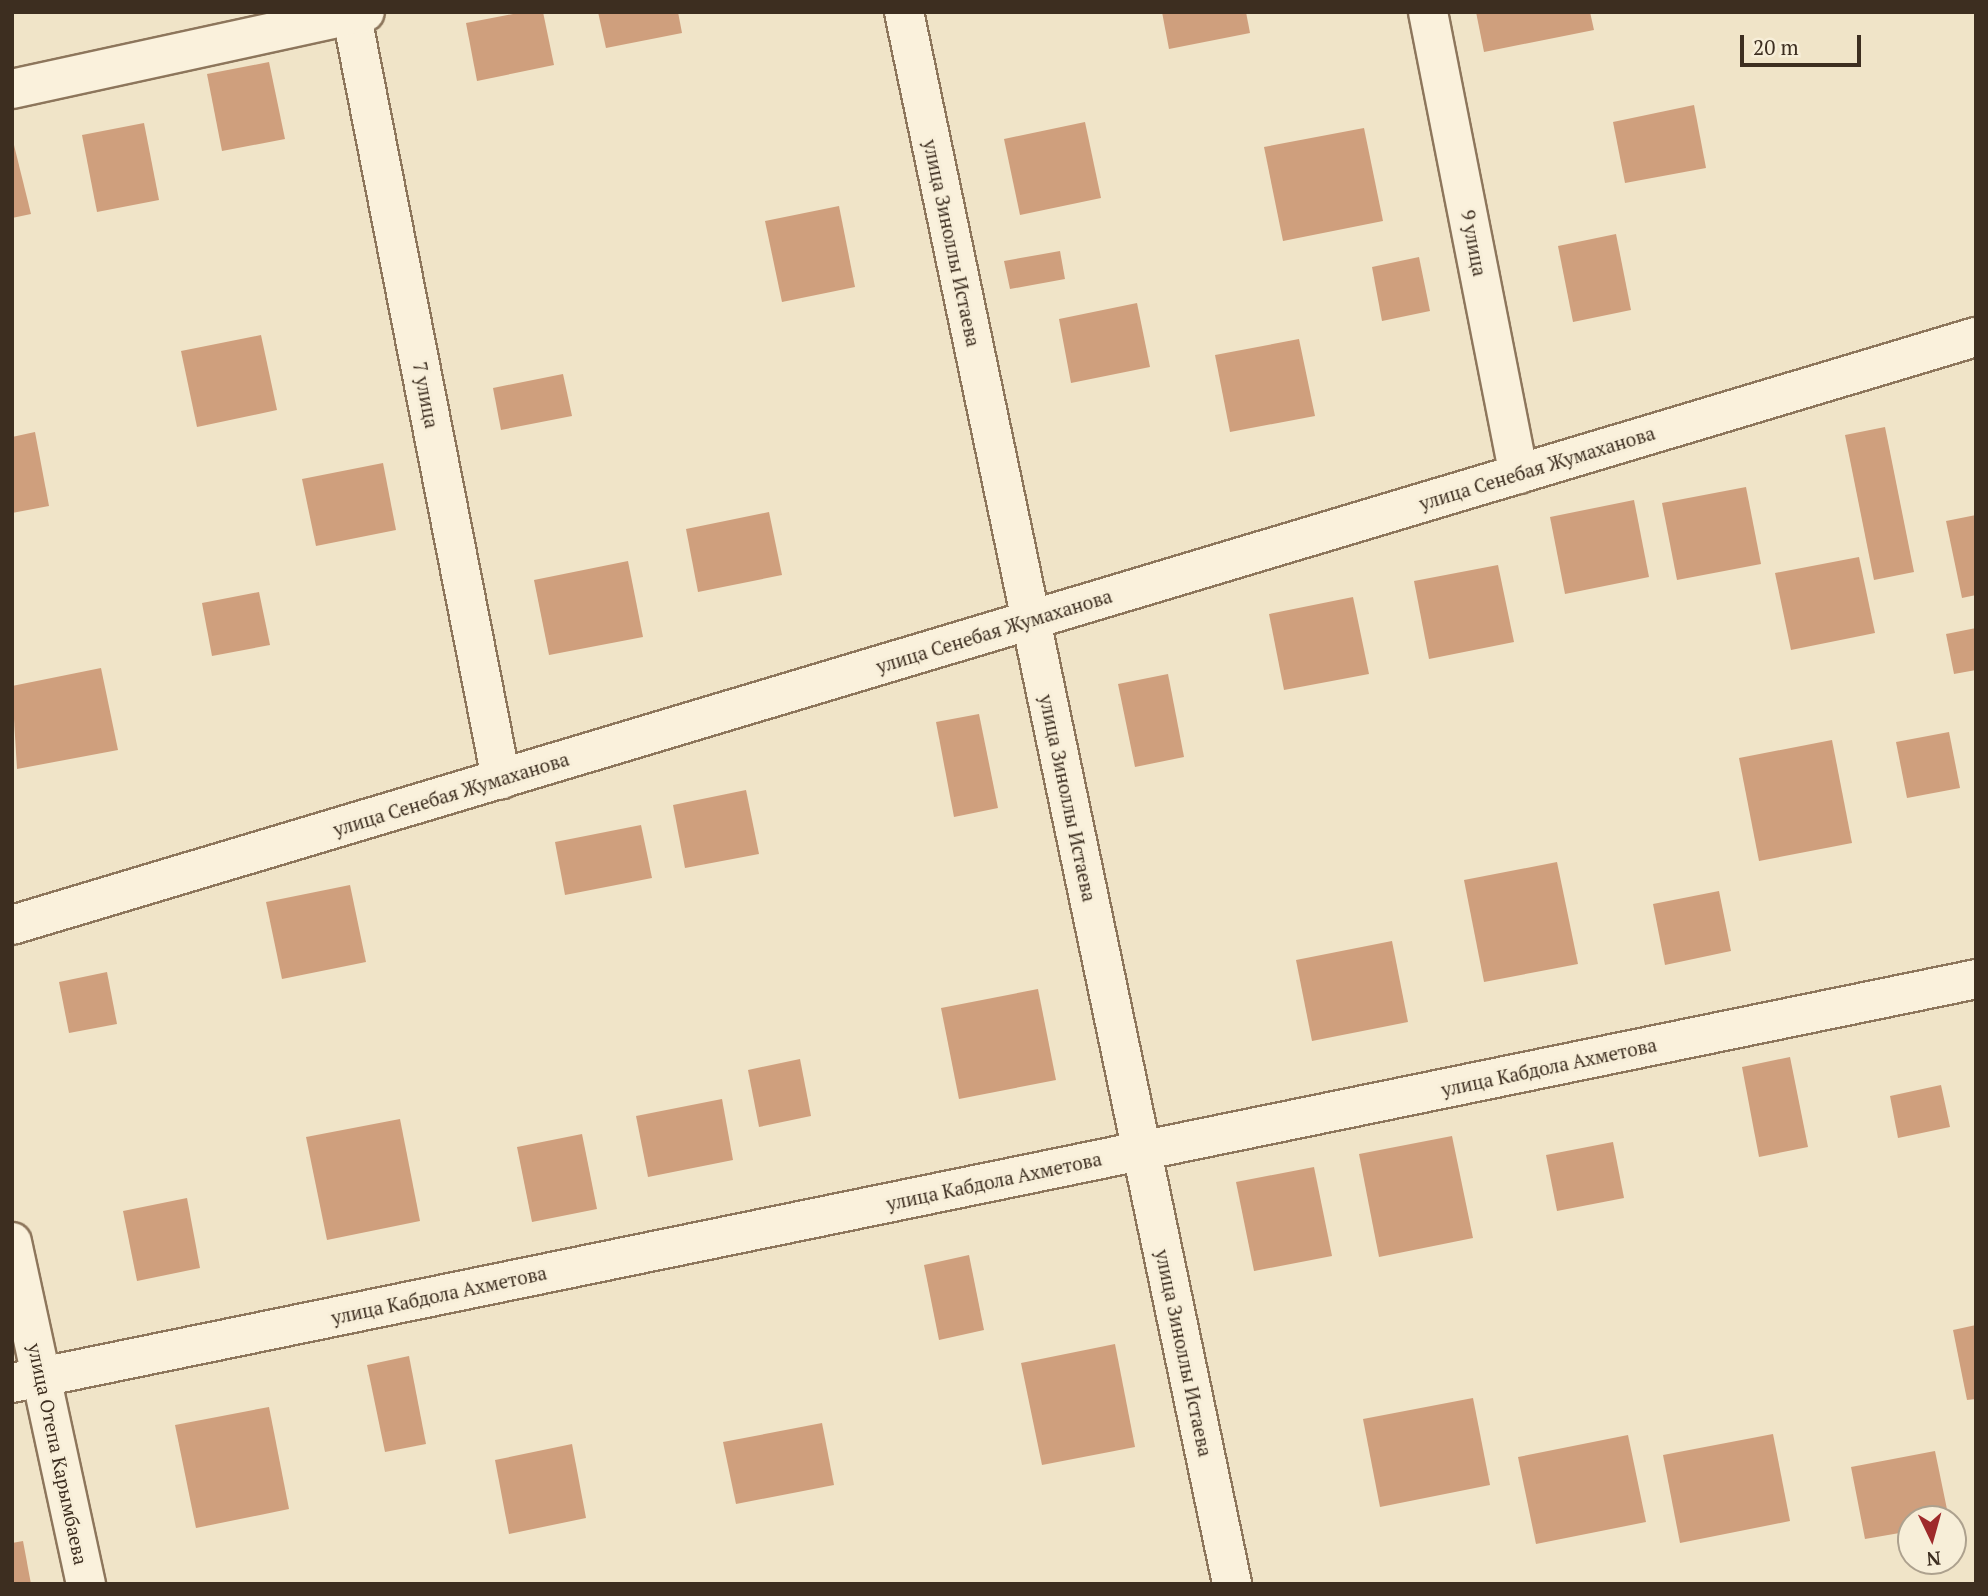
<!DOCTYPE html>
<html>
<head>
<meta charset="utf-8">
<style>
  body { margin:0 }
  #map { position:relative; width:1988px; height:1596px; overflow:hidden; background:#f0e4c8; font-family:"PT Serif",serif }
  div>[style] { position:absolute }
  .building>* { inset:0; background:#cf9f7d }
  .roads { filter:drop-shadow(2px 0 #8d765c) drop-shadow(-2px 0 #8d765c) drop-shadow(0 2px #8d765c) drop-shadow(0 -2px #8d765c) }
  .street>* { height:38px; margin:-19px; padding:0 19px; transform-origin:19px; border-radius:19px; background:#faf1dc }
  span { translate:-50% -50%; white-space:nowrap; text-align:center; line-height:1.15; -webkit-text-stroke:5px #f7eed8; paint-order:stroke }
  .street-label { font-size:19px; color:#3d2e20 }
  .frame { position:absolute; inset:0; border:14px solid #3d2e20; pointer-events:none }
  .north { position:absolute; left:1897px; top:1505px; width:70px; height:70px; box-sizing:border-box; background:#f7eed8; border:2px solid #ada18e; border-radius:50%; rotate:175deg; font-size:19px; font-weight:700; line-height:28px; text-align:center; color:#3d2e20 }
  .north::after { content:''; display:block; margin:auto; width:24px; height:32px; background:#9e2a2b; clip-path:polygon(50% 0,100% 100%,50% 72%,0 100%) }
  .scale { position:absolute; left:1740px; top:35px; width:121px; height:32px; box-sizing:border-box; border:4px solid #3d2e20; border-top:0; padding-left:9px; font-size:21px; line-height:24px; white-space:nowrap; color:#3d2e20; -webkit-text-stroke:5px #f7eed8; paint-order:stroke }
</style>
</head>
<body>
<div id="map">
  <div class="building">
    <div style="clip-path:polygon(523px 12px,543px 12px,554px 65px,477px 81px,466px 23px)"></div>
    <div style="clip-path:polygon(598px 12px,678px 12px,682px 33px,606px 48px)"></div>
    <div style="clip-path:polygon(1162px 12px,1246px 12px,1250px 33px,1169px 49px)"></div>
    <div style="clip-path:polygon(1476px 12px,1590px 12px,1594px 30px,1484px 52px)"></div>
    <div style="clip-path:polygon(269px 62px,285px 139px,222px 151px,207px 74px)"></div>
    <div style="clip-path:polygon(1694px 105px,1706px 168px,1625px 183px,1613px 122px)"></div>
    <div style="clip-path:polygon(1085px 122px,1101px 198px,1020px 215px,1004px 139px)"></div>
    <div style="clip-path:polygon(144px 123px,159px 200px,97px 212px,82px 135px)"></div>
    <div style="clip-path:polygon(1364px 128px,1383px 221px,1283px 241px,1264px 147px)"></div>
    <div style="clip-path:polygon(12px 137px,31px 214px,12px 218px)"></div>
    <div style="clip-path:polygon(839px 206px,855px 287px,782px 302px,765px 221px)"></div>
    <div style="clip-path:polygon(1616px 234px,1631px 310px,1573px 322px,1558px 246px)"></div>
    <div style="clip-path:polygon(1060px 251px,1065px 279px,1010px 289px,1004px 261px)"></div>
    <div style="clip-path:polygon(1419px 257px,1430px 311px,1382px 321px,1372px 267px)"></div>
    <div style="clip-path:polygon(1137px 303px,1150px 367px,1071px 383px,1059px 319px)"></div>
    <div style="clip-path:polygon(261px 335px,277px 410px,197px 427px,181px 351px)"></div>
    <div style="clip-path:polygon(1299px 339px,1315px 416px,1230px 432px,1215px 355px)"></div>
    <div style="clip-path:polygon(563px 374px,572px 416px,501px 430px,493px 388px)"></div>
    <div style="clip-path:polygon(1885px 427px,1914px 572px,1874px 580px,1845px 435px)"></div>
    <div style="clip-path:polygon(35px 432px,49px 506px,12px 513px,12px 437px)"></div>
    <div style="clip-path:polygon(383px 463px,396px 530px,316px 546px,302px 479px)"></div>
    <div style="clip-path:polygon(1746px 487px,1761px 564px,1677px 580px,1662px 503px)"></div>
    <div style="clip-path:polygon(1634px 500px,1649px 577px,1565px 594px,1550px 517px)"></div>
    <div style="clip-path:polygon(769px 512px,782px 575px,698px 592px,686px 529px)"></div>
    <div style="clip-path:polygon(1976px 515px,1976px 595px,1962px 598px,1946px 521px)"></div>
    <div style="clip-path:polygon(1859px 557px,1875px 633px,1791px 650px,1775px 573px)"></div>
    <div style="clip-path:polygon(628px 561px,643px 637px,549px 655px,534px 580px)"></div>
    <div style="clip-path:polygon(1498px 565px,1514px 642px,1429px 659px,1414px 581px)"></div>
    <div style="clip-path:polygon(259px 592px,270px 645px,212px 656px,202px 603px)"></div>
    <div style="clip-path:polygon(1353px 597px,1369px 674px,1284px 690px,1269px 614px)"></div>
    <div style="clip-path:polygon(1976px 628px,1976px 670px,1954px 674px,1946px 634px)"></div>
    <div style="clip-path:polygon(101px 668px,118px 750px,17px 769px,12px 686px)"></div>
    <div style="clip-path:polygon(1168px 674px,1184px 757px,1135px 767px,1118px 684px)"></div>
    <div style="clip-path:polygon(979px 714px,998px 808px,954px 817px,936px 722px)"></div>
    <div style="clip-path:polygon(1949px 732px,1960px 788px,1907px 798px,1896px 742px)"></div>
    <div style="clip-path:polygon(1832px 740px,1852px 843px,1759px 861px,1739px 758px)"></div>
    <div style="clip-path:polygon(746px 790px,759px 854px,685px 868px,673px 805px)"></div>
    <div style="clip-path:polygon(641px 825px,652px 878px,565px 895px,555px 842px)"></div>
    <div style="clip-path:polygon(1557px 862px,1578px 964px,1484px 982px,1464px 880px)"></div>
    <div style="clip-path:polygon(350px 885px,366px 962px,282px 979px,266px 902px)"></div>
    <div style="clip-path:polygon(1719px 891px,1731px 951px,1665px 965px,1653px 904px)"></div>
    <div style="clip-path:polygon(1392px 941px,1408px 1022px,1312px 1041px,1296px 960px)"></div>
    <div style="clip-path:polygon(107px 972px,117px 1024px,69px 1033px,59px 982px)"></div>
    <div style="clip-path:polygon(1038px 989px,1056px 1080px,959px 1099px,941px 1008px)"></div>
    <div style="clip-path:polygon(1790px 1057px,1808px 1147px,1759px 1157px,1742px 1067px)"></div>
    <div style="clip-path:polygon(800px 1059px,811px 1116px,759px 1127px,748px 1070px)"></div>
    <div style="clip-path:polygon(1941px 1085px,1950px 1127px,1898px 1138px,1890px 1096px)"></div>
    <div style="clip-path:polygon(722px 1099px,733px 1160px,648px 1177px,636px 1116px)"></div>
    <div style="clip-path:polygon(400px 1119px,420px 1221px,327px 1240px,306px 1137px)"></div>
    <div style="clip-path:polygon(582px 1134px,597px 1209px,532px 1222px,517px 1147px)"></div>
    <div style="clip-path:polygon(1452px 1136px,1473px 1238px,1379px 1257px,1359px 1154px)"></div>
    <div style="clip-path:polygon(1613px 1142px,1624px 1198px,1557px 1211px,1546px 1155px)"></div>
    <div style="clip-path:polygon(1314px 1167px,1332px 1256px,1254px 1271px,1236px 1182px)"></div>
    <div style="clip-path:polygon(187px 1198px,200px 1268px,137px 1281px,123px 1211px)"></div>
    <div style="clip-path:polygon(969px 1255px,984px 1330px,939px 1340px,924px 1265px)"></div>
    <div style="clip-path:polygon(1976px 1325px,1976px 1399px,1967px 1400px,1953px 1330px)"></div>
    <div style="clip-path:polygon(1115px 1344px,1135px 1447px,1042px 1465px,1021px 1363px)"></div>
    <div style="clip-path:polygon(409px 1356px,426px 1444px,385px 1452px,367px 1365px)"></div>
    <div style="clip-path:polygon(1473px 1398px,1490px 1485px,1380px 1507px,1363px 1419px)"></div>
    <div style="clip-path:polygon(269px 1407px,289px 1509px,196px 1528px,175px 1425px)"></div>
    <div style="clip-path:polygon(822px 1423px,834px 1485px,736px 1504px,723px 1442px)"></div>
    <div style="clip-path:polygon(1773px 1434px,1790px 1521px,1680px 1543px,1663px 1455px)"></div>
    <div style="clip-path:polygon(1628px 1435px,1646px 1522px,1536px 1544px,1518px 1457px)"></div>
    <div style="clip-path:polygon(572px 1444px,586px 1518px,509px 1534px,495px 1460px)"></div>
    <div style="clip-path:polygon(1935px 1451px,1949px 1519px,1911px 1519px,1911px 1531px,1865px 1539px,1851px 1467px)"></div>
    <div style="clip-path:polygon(23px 1541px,31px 1584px,12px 1584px,12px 1543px)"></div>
  </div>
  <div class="roads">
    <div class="street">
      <div style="left:351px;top:12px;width:782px;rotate:78.93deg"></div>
      <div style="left:904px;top:12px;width:1606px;rotate:78.21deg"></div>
      <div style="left:1428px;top:12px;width:471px;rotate:78.9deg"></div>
      <div style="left:12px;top:89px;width:361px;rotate:-12.3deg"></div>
      <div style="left:12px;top:925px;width:2050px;rotate:-16.67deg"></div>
      <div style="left:12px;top:1242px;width:350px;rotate:77.8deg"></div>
      <div style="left:12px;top:1383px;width:2005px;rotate:-11.62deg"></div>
    </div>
  </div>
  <div class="street-label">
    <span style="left:952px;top:243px;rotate:78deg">улица Зиноллы Истаева</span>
    <span style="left:1474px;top:243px;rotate:79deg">9 улица</span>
    <span style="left:426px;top:395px;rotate:79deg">7 улица</span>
    <span style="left:1537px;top:468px;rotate:-17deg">улица Сенебая Жумаханова</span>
    <span style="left:994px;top:631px;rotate:-17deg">улица Сенебая Жумаханова</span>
    <span style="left:451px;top:794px;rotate:-17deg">улица Сенебая Жумаханова</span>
    <span style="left:1068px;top:798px;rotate:78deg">улица Зиноллы Истаева</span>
    <span style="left:1549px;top:1067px;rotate:-12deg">улица Кабдола Ахметова</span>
    <span style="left:994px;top:1181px;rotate:-12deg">улица Кабдола Ахметова</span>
    <span style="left:439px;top:1295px;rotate:-12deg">улица Кабдола Ахметова</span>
    <span style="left:1184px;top:1353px;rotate:78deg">улица Зиноллы Истаева</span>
    <span style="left:58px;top:1454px;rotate:78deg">улица Отепа Карымбаева</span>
  </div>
  <div class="frame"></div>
  <div class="north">N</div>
  <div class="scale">20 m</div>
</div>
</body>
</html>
